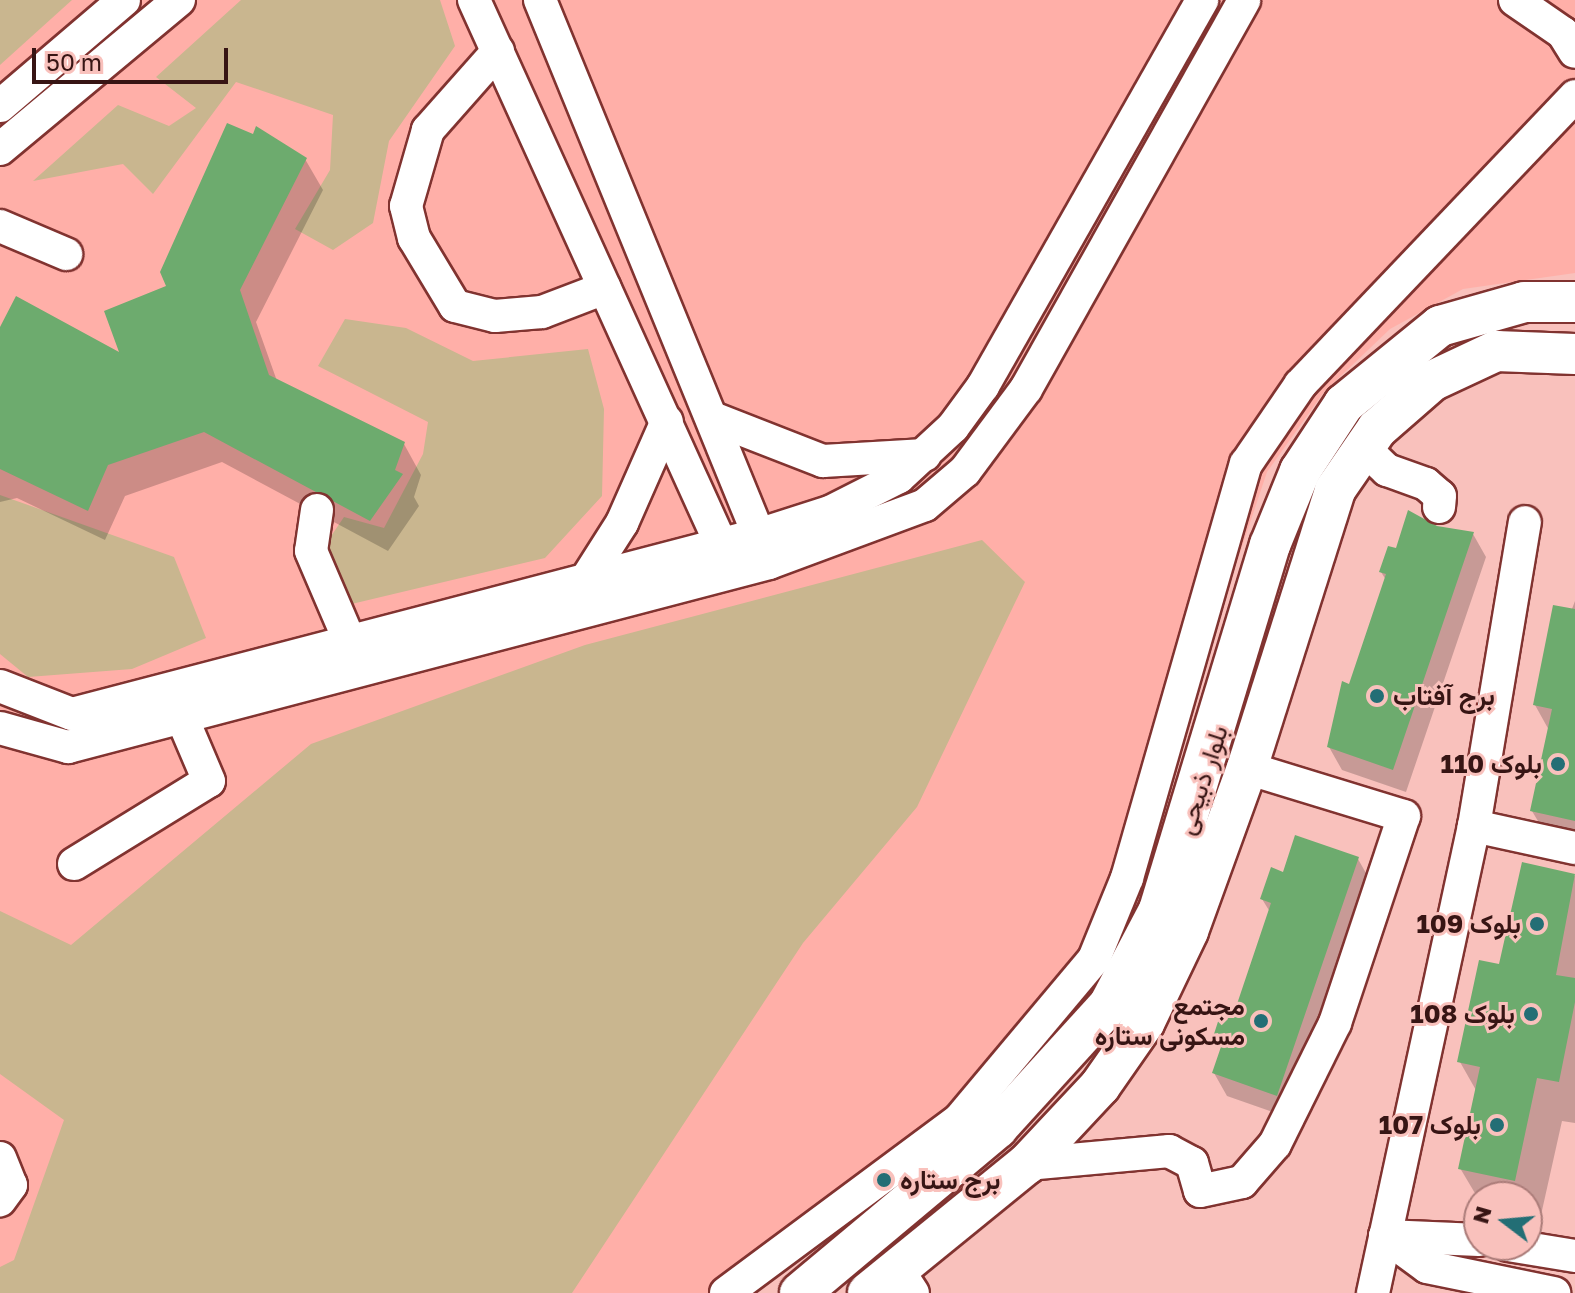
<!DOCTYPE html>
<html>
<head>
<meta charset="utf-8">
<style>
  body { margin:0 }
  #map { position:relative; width:1575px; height:1293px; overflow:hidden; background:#f9c1bc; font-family:"Golos Text",Vazirmatn,sans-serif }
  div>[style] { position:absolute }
  .built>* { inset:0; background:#ffafa8 }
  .green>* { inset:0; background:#c9b68f }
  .shadow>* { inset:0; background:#0003 }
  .building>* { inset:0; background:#6dab6e }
  .roads { filter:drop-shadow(2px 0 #813330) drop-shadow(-2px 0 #813330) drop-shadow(0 2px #813330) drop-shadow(0 -2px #813330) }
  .minor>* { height:32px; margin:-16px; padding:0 16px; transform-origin:16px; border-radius:16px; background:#fff }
  .major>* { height:40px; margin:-20px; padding:0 20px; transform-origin:20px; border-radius:20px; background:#fff }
  .dots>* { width:22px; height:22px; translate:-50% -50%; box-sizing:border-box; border:4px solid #f9c1bc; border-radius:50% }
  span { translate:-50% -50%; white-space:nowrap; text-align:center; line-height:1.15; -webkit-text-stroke:6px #f9c1bc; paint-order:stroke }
  .poi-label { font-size:26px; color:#371514; font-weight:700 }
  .left { translate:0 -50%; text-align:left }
  .right { translate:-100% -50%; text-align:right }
  .street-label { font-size:26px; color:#371514 }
  .north { position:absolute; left:1463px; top:1181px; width:80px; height:80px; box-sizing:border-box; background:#f9c1bc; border:2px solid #ab7c79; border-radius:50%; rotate:286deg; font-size:22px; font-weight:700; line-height:32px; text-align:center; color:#371514 }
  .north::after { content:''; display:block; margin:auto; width:28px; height:36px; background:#236e75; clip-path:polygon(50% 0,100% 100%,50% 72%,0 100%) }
  .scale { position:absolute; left:32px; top:48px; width:196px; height:36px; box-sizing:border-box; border:4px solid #371514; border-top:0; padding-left:10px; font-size:24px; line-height:28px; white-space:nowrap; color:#371514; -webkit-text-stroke:6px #f9c1bc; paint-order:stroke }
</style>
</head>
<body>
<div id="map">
  <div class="built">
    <div style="clip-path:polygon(0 0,1575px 0,1575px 273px,1463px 289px,1390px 329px,1324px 392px,1267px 472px,1104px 959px,1062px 1026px,965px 1131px,751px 1293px,0 1293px)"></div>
  </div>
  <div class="green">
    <div style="clip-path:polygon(0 0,72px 0,0 65px)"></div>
    <div style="clip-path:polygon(241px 0,440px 0,455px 46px,389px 141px,373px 223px,333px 250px,295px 229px,330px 170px,333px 115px,236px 82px,153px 194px,123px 164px,33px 181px,118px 105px,169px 126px,196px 108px,156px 77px)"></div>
    <div style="clip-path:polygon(345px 319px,406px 328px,473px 361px,588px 349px,604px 409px,602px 496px,545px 558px,339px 607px,325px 545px,344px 517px,384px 528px,423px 454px,428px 422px,318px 366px)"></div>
    <div style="clip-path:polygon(0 495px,174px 557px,206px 638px,132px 669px,28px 677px,0 654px)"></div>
    <div style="clip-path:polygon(982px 540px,1025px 582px,917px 807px,803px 943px,572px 1293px,0 1293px,0 1267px,14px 1260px,64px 1120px,0 1074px,0 911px,71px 945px,311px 744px,585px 645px)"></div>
  </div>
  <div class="shadow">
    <div style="clip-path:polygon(305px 159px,323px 190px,256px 322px,277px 381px,404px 444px,421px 475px,414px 497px,419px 506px,388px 551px,222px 462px,125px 496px,105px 540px,17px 498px,0 502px,0 331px,123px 356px,168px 288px)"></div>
    <div style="clip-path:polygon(1436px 528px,1473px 534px,1486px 557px,1406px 792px,1342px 770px,1329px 747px,1386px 580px,1381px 572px,1397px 551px)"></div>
    <div style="clip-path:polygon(1575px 601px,1575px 859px,1558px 855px,1532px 811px,1550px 732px,1535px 705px)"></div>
    <div style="clip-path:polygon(1358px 859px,1371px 882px,1290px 1118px,1227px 1096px,1214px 1073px,1223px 1047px,1216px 1034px,1237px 1010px,1270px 912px,1262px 899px,1284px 874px)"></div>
    <div style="clip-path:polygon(1523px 865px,1575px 876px,1575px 1123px,1562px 1121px,1539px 1224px,1527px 1221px,1527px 1197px,1479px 1200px,1460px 1168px,1477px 1092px,1460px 1062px,1500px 966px)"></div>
  </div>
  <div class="building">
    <div style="clip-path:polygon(227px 123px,253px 134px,256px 126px,307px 158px,240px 290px,269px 375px,405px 442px,395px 470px,403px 474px,370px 521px,204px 432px,108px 465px,88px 511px,0 469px,0 327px,16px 296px,119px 352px,104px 311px,166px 286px,160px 272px)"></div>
    <div style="clip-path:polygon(1408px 510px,1437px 526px,1474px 532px,1393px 770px,1327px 747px,1342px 681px,1349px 684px,1386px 574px,1379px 572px,1388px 546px,1396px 548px)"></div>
    <div style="clip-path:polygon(1553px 605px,1575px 609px,1575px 821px,1530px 811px,1552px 709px,1533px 705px)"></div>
    <div style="clip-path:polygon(1295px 835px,1359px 857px,1277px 1096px,1212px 1073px,1224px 1038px,1214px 1034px,1224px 1003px,1236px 1007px,1271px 903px,1260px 899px,1271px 867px,1283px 872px)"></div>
    <div style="clip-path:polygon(1522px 862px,1575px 874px,1556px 975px,1575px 978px,1575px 1002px,1559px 1082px,1537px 1078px,1515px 1181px,1458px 1169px,1480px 1067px,1457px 1062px,1479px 960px,1499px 964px)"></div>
  </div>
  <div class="roads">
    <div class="minor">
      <div style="left:474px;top:0;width:617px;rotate:65.59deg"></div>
      <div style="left:540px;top:0;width:597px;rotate:67.77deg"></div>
      <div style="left:1515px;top:0;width:58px;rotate:34.5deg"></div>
      <div style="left:1563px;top:33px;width:22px;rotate:58deg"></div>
      <div style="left:498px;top:51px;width:106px;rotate:131.5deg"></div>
      <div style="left:428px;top:130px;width:79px;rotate:106.1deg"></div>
      <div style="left:406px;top:206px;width:33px;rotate:76deg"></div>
      <div style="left:414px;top:238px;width:79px;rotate:58.9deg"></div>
      <div style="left:455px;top:306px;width:41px;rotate:14deg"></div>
      <div style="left:495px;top:316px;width:47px;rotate:-4.9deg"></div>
      <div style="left:542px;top:312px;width:67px;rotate:-20.9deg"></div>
      <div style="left:0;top:106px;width:163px;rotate:-40.5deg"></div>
      <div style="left:0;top:149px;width:233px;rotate:-39.8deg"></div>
      <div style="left:0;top:226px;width:72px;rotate:23deg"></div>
      <div style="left:715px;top:419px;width:116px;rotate:21.3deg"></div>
      <div style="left:823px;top:461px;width:102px;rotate:-3.4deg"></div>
      <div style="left:1364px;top:448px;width:32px;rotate:44deg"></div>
      <div style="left:1387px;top:470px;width:41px;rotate:19.7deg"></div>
      <div style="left:1426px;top:484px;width:18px;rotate:41deg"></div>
      <div style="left:1440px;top:496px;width:11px;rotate:95deg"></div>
      <div style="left:317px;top:510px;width:41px;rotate:98.3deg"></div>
      <div style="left:311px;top:551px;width:99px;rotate:66.8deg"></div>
      <div style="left:585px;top:581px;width:69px;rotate:-57.5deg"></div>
      <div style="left:622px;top:523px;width:111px;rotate:-66.2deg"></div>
      <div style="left:0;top:686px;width:77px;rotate:21.3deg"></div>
      <div style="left:72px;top:714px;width:712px;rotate:-14.64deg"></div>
      <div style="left:761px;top:534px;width:72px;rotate:-17.7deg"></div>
      <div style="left:830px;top:512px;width:77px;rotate:-26.9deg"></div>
      <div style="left:899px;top:477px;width:74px;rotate:-42.8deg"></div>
      <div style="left:953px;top:427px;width:51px;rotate:-53.8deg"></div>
      <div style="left:983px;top:386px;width:444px;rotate:-60.4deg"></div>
      <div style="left:0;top:728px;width:71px;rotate:15.6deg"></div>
      <div style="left:68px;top:747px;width:725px;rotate:-14.71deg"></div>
      <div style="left:769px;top:563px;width:166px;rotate:-20.4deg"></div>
      <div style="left:925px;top:505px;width:52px;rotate:-40.4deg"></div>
      <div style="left:965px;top:471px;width:102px;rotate:-53.4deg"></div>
      <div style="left:1026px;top:389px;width:446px;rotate:-60.7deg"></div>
      <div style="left:1474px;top:826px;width:103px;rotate:12.3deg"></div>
      <div style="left:74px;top:864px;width:158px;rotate:-31.6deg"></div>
      <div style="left:209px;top:781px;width:89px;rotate:-113.1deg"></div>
      <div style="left:0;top:1158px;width:29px;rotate:68deg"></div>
      <div style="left:11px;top:1185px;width:19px;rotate:126deg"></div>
      <div style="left:1027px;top:1164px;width:143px;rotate:-5.2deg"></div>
      <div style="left:1169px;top:1151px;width:26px;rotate:28deg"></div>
      <div style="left:1192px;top:1163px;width:29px;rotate:74deg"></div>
      <div style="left:1200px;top:1191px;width:43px;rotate:-12.1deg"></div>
      <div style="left:1242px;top:1182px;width:50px;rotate:-49deg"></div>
      <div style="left:1275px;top:1144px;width:135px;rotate:-63.6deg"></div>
      <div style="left:1335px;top:1023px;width:218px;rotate:-71.6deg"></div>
      <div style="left:1404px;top:816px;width:164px;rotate:-163deg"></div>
      <div style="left:1385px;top:1236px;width:52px;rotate:36.4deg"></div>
      <div style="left:1427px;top:1267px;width:130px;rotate:11.6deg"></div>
      <div style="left:1385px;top:1236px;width:94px;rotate:2.4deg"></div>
      <div style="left:1508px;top:1245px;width:68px;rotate:9.3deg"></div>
      <div style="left:896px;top:1267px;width:31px;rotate:57deg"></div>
      <div style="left:726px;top:1293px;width:290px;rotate:-36.6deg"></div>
      <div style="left:959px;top:1120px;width:210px;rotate:-50deg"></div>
      <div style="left:1094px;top:959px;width:87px;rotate:-67.8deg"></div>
      <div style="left:1127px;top:878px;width:431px;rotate:-74deg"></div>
      <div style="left:1246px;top:464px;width:96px;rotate:-55.6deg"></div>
      <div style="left:1300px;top:385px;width:399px;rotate:-46.4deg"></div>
      <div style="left:1373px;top:1293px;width:478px;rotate:-77.8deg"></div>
      <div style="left:1474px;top:826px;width:308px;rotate:-80.5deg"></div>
    </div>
    <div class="major">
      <div style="left:800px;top:1293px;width:257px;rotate:-39.9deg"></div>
      <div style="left:997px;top:1128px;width:166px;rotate:-47.7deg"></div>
      <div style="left:1109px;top:1005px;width:107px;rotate:-62.2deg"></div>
      <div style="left:1159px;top:910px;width:382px;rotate:-73.1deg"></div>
      <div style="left:1270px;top:545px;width:80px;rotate:-67.9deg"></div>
      <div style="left:1300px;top:471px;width:80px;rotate:-56.7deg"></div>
      <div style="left:1344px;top:404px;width:124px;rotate:-39.1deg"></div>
      <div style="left:1440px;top:326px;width:87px;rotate:-15.9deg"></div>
      <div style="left:1524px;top:302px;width:51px"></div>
      <div style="left:868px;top:1293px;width:205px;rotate:-39.1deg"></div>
      <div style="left:1027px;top:1164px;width:107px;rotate:-46.9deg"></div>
      <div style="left:1100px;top:1086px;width:77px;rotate:-55.1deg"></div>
      <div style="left:1144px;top:1023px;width:102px;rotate:-64.4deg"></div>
      <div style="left:1188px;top:931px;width:173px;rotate:-70.1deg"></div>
      <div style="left:1247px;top:768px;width:292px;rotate:-72.4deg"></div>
      <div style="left:1335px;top:490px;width:74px;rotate:-55.5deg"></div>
      <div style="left:1377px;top:429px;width:73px;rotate:-41.1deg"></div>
      <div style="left:1432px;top:381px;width:71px;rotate:-25.1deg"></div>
      <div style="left:1496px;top:351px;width:79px;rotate:2.2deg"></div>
    </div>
  </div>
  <div class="dots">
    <div style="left:1377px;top:696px;background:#236e75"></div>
    <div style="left:1558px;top:764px;background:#236e75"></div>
    <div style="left:1537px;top:924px;background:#236e75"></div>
    <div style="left:1531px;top:1014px;background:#236e75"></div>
    <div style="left:1261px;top:1021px;background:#236e75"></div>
    <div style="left:1497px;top:1125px;background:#236e75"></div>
    <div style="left:884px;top:1180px;background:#236e75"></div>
  </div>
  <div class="poi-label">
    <span class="left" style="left:1393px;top:696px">برج آفتاب</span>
    <span class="right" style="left:1542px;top:764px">بلوک 110</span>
    <span class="right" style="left:1521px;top:924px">بلوک 109</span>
    <span class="right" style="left:1245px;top:1021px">مجتمع<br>مسکونی ستاره</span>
    <span class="right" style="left:1515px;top:1014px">بلوک 108</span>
    <span class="right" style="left:1481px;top:1125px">بلوک 107</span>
    <span class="left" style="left:900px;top:1180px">برج ستاره</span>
  </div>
  <div class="street-label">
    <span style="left:1202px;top:780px;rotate:-72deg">بلوار ذبیحی</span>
  </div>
  <div class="north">N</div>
  <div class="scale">50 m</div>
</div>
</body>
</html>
